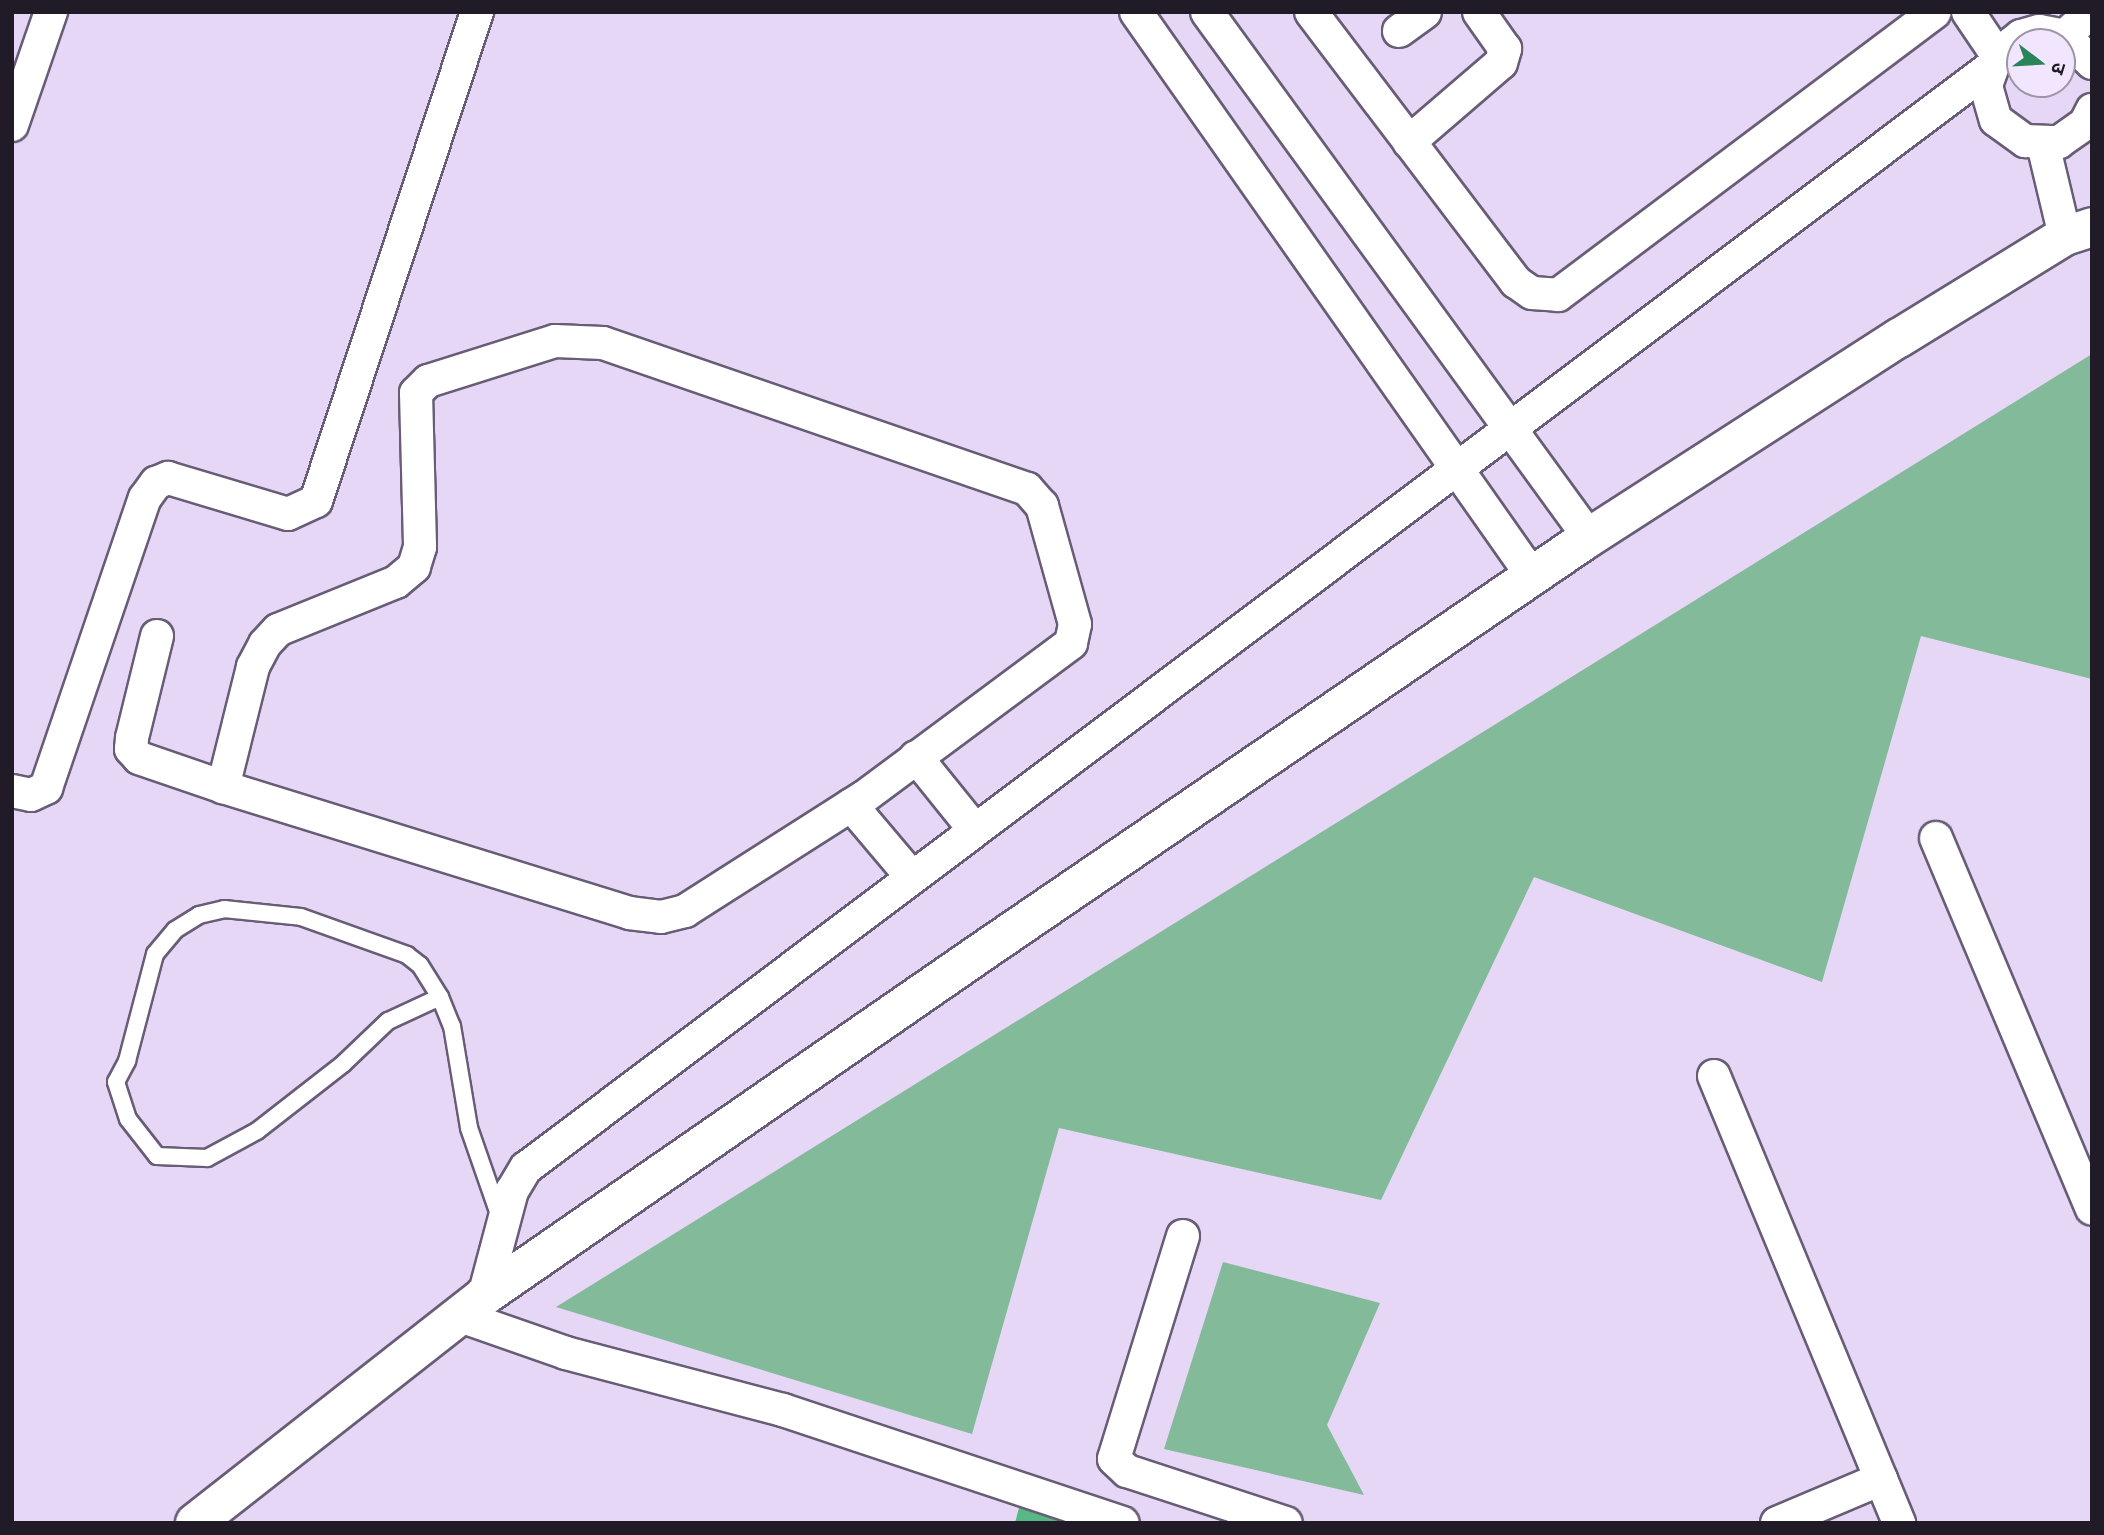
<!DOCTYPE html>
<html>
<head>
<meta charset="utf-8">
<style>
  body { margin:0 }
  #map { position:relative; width:2104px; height:1535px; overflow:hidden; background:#e5d7f5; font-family:Raleway,"Noto Sans Devanagari",sans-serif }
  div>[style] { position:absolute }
  .green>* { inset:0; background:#82ba9a }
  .water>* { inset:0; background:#57b785 }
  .roads { filter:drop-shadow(2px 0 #685d76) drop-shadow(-2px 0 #685d76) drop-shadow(0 2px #685d76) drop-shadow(0 -2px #685d76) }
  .lane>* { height:16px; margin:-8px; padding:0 8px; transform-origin:8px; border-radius:8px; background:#fff }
  .street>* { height:32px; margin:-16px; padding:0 16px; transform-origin:16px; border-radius:16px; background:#fff }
  .secondary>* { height:38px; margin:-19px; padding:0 19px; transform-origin:19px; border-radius:19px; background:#fff }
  span { translate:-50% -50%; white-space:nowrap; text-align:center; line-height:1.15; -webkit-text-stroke:7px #f1e6fe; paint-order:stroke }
  .frame { position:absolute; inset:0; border:14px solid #201b26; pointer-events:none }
  .north { position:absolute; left:2006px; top:28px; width:70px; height:70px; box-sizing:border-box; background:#f1e6fe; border:2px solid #9d95a8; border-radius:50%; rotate:107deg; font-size:19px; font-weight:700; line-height:28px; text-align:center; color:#201b26 }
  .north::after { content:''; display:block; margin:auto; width:24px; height:32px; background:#2a8459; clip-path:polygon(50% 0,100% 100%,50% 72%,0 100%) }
</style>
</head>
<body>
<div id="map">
  <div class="green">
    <div style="clip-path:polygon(2092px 354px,2092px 679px,1921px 636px,1822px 982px,1534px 877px,1381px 1200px,1059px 1128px,972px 1434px,556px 1307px)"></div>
    <div style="clip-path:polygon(1223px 1262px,1380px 1303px,1327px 1425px,1364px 1495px,1164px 1449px)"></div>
  </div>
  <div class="water">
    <div style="clip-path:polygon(1020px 1504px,1078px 1523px,1015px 1523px)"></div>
  </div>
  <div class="roads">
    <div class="lane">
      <div style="left:440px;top:997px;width:57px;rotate:155.2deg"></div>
      <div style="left:388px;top:1021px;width:62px;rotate:136.3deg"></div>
      <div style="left:343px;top:1064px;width:109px;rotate:142.1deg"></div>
      <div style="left:257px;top:1131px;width:57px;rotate:151.6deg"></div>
      <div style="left:207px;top:1158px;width:50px;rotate:-177.7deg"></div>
      <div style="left:157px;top:1156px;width:47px;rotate:-128.1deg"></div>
      <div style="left:128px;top:1119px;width:39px;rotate:-108deg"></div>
      <div style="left:116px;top:1082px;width:24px;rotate:-62deg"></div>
      <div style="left:127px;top:1061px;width:111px;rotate:-75.3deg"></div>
      <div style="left:155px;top:954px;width:31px;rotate:-50deg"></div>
      <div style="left:175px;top:930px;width:28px;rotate:-32deg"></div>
      <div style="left:199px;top:915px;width:26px;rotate:-13deg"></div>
      <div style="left:224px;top:909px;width:77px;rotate:5.9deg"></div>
      <div style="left:301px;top:917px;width:113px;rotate:19.7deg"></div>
      <div style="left:407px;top:955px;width:16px;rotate:38deg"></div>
      <div style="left:420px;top:965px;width:38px;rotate:58deg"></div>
      <div style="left:440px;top:997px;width:31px;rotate:68deg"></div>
      <div style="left:452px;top:1026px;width:103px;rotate:80.5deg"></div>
      <div style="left:469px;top:1128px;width:94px;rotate:70.8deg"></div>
    </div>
    <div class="street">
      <div style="left:1136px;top:12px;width:691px;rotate:54.91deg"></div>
      <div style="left:1207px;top:12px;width:649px;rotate:53.96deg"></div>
      <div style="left:1311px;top:12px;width:339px;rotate:52.8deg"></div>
      <div style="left:1516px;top:282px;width:19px;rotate:35deg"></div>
      <div style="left:1532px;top:293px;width:26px;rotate:4deg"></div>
      <div style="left:1558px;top:295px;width:471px;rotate:-36.9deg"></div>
      <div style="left:1968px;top:12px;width:52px;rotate:56deg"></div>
      <div style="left:1399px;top:31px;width:32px;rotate:-36deg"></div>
      <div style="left:2065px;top:36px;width:35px;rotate:-43deg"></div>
      <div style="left:2092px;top:63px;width:38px;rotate:-135deg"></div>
      <div style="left:2065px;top:36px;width:26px;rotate:-169deg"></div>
      <div style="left:2039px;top:31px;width:19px;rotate:164deg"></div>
      <div style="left:2021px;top:36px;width:31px;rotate:142deg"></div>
      <div style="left:1997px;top:55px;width:33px;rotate:110deg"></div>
      <div style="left:1986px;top:86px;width:35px;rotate:74deg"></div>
      <div style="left:1996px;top:120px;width:36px;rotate:36deg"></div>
      <div style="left:2025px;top:141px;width:34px;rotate:2deg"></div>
      <div style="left:2059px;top:142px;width:32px;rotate:-35deg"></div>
      <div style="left:2085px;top:124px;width:16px;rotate:-63deg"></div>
      <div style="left:12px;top:125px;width:120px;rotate:-71deg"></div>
      <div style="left:1409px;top:142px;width:121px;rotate:-40.7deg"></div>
      <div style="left:1501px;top:63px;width:15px;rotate:-74deg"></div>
      <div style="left:1505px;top:49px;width:45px;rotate:-125.1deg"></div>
      <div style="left:2043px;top:144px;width:95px;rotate:76.6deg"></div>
      <div style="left:157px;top:636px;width:105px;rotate:103.8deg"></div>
      <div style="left:132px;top:738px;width:11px;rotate:95deg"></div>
      <div style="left:131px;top:749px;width:12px;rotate:48deg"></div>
      <div style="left:139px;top:758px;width:89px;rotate:19deg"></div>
      <div style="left:223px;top:787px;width:425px;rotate:17.2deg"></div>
      <div style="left:629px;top:913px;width:32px;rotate:7deg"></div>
      <div style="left:661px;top:917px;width:25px;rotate:-14deg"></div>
      <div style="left:685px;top:911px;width:212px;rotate:-32.5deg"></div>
      <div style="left:864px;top:797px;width:258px;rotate:-36.6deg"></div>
      <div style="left:1071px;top:643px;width:19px;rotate:-78deg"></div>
      <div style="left:1075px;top:624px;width:123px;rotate:-105.6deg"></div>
      <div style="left:1042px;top:506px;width:23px;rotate:-131deg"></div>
      <div style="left:1027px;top:489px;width:448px;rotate:-161deg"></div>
      <div style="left:603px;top:343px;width:48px;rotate:-177.6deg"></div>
      <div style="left:555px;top:341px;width:133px;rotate:162.5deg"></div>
      <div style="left:428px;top:381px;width:17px;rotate:135deg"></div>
      <div style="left:416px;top:393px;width:154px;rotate:88.5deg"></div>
      <div style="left:420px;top:547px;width:21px;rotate:107deg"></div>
      <div style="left:414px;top:567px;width:23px;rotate:140deg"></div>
      <div style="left:396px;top:582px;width:127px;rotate:157.9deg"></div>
      <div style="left:278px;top:630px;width:19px;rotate:133deg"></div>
      <div style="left:265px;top:644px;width:26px;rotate:118deg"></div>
      <div style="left:253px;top:667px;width:124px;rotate:104deg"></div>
      <div style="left:916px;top:757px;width:92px;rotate:51.1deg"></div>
      <div style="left:12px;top:791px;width:19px;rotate:12deg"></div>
      <div style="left:31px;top:795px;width:17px;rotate:-25deg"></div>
      <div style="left:46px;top:788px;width:306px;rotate:-71.2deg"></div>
      <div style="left:145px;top:498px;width:19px;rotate:-54deg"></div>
      <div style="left:156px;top:483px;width:13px;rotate:-23deg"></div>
      <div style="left:168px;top:478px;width:125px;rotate:16.7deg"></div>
      <div style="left:288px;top:514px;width:31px;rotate:-25deg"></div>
      <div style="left:316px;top:501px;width:515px;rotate:-71.78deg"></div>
      <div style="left:851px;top:805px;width:93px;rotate:49.8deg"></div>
      <div style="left:1936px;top:838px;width:402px;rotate:67.2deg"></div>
      <div style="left:1714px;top:1076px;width:484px;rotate:67.5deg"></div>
      <div style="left:1183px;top:1236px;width:233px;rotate:107.2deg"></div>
      <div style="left:1114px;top:1459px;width:18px;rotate:43deg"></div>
      <div style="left:1127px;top:1471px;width:167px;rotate:18.1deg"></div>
      <div style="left:484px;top:1296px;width:109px;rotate:-75.1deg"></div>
      <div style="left:512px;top:1191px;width:27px;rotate:-59deg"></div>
      <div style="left:526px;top:1168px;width:1831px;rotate:-36.92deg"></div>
      <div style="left:460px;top:1316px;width:112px;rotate:19.2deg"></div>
      <div style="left:566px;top:1353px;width:224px;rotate:14.7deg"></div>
      <div style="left:783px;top:1410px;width:358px;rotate:18.4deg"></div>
      <div style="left:1777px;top:1523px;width:113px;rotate:-22.9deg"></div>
    </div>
    <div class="secondary">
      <div style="left:195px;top:1523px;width:367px;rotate:-38.1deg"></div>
      <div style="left:484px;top:1296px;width:614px;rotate:-34.65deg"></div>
      <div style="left:989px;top:947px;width:722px;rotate:-34.33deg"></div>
      <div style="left:1585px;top:540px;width:373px;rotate:-32.8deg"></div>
      <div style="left:1899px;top:338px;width:195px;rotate:-31.6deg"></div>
      <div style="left:2065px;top:236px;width:28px;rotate:-18deg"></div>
    </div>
  </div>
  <div class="frame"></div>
  <div class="north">उ</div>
</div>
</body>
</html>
